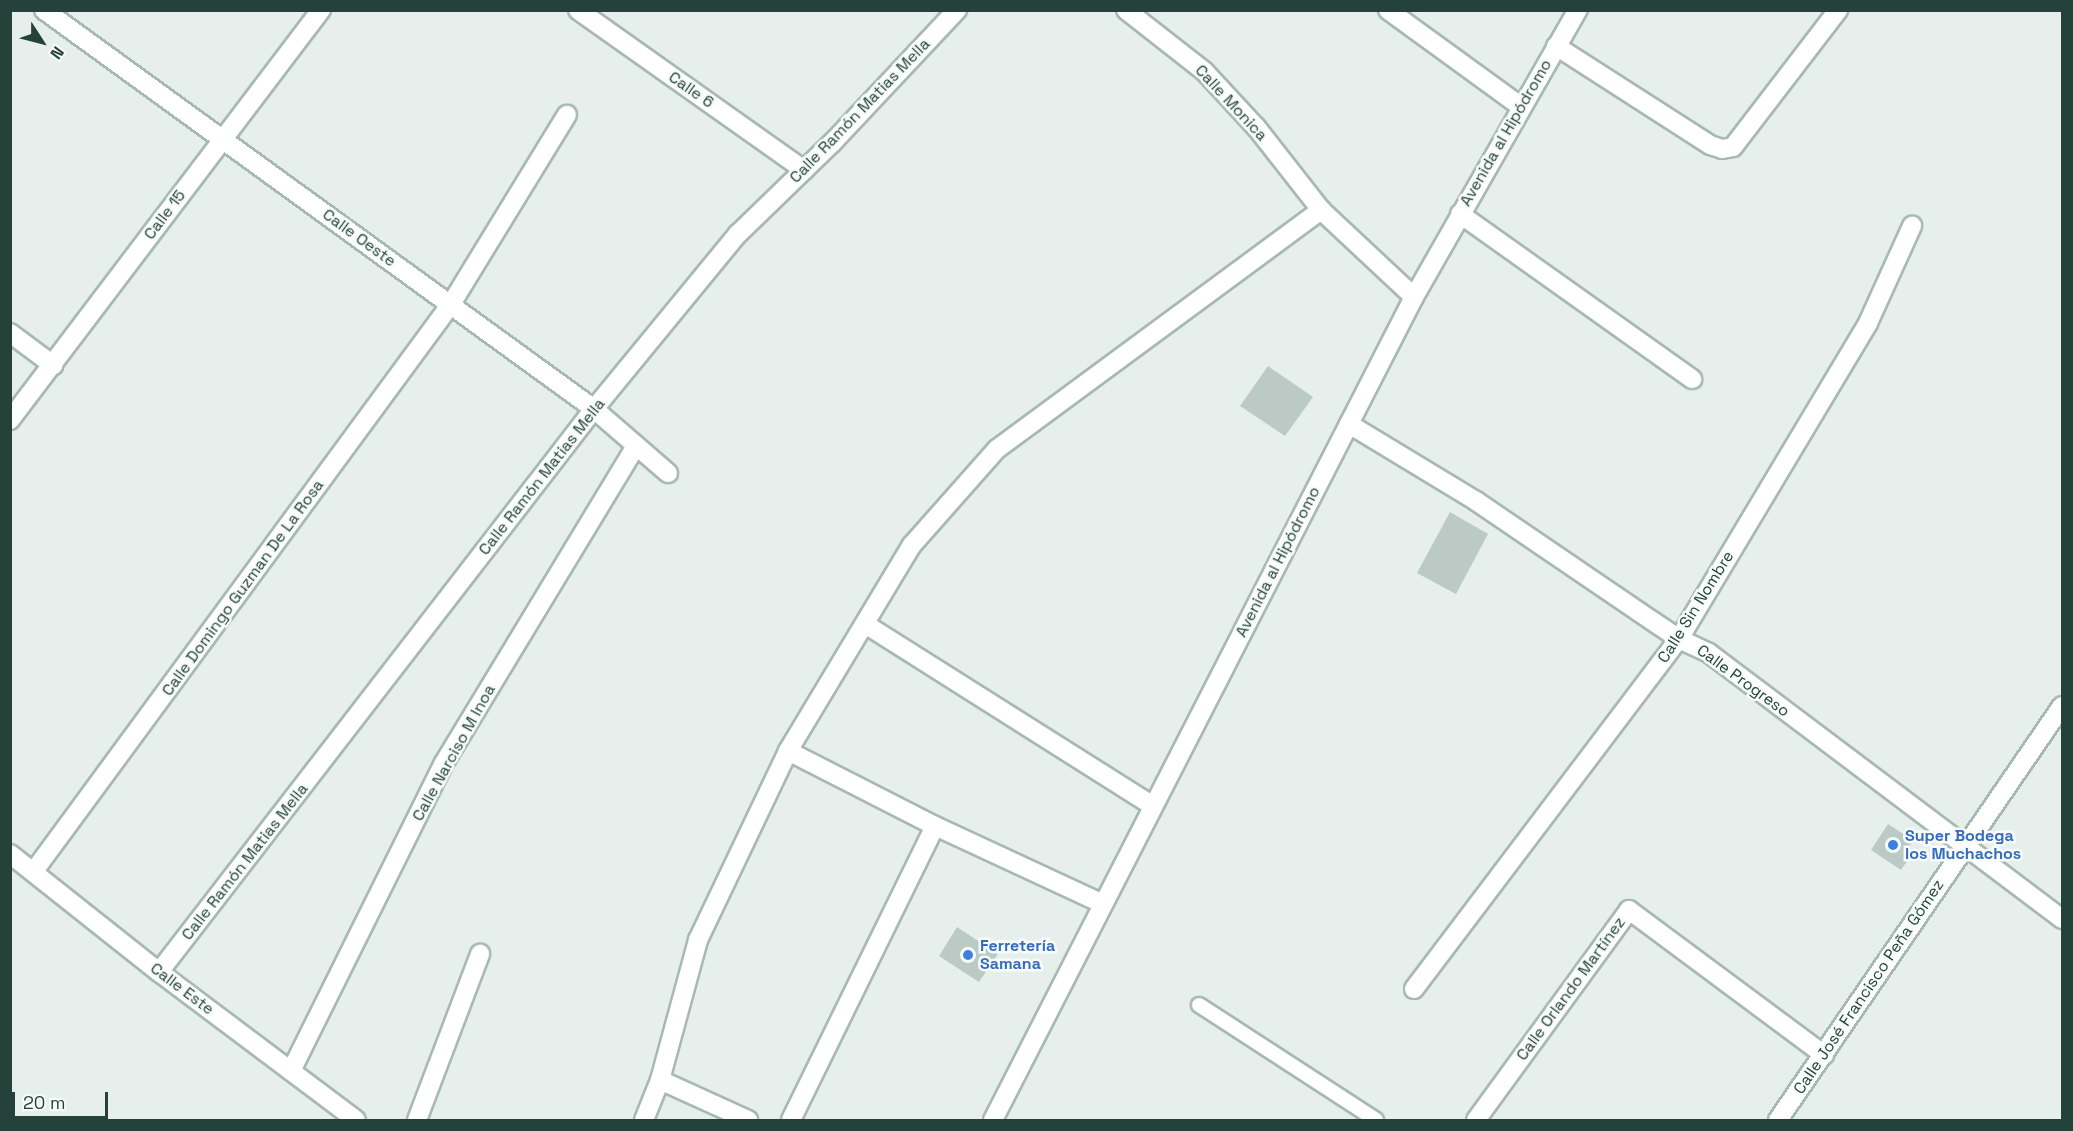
<!DOCTYPE html>
<html>
<head>
<meta charset="utf-8">
<style>
  body { margin:0 }
  #map { position:relative; width:2073px; height:1131px; overflow:hidden; background:#e6efeb; font-family:"Space Grotesk",sans-serif }
  div>[style] { position:absolute }
  .building>* { inset:0; background:#bbcac4 }
  .roads { filter:drop-shadow(2px 0 #a8b8b2) drop-shadow(-2px 0 #a8b8b2) drop-shadow(0 2px #a8b8b2) drop-shadow(0 -2px #a8b8b2) }
  .lane>* { height:14px; margin:-7px; padding:0 7px; transform-origin:7px; border-radius:7px; background:#fff }
  .street>* { height:18px; margin:-9px; padding:0 9px; transform-origin:9px; border-radius:9px; background:#fff }
  .dots>* { width:16px; height:16px; translate:-50% -50%; box-sizing:border-box; border:3px solid #f7fbf9; border-radius:50% }
  span { translate:-50% -50%; white-space:nowrap; text-align:center; line-height:1.15; -webkit-text-stroke:5px #f7fbf9; paint-order:stroke }
  .street-label { font-size:16px; color:#24423a }
  .shop-label { font-size:16px; color:#366cbe; font-weight:700 }
  .left { translate:0 -50%; text-align:left }
  .frame { position:absolute; inset:0; border:12px solid #24423a; pointer-events:none }
  .north { position:absolute; left:12px; top:12px; width:60px; height:60px; -webkit-text-stroke:4px #f7fbf9; paint-order:stroke; rotate:126deg; font-size:16px; font-weight:700; line-height:24px; text-align:center; color:#24423a }
  .north::after { content:''; display:block; margin:auto; width:21px; height:27px; background:#24423a; clip-path:polygon(50% 0,100% 100%,50% 72%,0 100%) }
  .scale { position:absolute; left:12px; top:1092px; width:96px; height:27px; box-sizing:border-box; border:3px solid #24423a; border-top:0; padding-left:8px; font-size:18px; line-height:21px; white-space:nowrap; color:#24423a; -webkit-text-stroke:4px #f7fbf9; paint-order:stroke }
</style>
</head>
<body>
<div id="map">
  <div class="building">
    <div style="clip-path:polygon(1268px 366px,1313px 397px,1285px 436px,1240px 406px)"></div>
    <div style="clip-path:polygon(1450px 512px,1488px 534px,1456px 594px,1417px 573px)"></div>
    <div style="clip-path:polygon(1888px 824px,1911px 839px,1910px 857px,1901px 870px,1871px 850px)"></div>
    <div style="clip-path:polygon(957px 927px,998px 954px,979px 982px,939px 956px)"></div>
  </div>
  <div class="roads">
    <div class="lane">
      <div style="left:1199px;top:1005px;width:211px;rotate:33deg"></div>
    </div>
    <div class="street">
      <div style="left:44px;top:10px;width:679px;rotate:35.96deg"></div>
      <div style="left:594px;top:409px;width:98px;rotate:40.9deg"></div>
      <div style="left:578px;top:10px;width:277px;rotate:35.3deg"></div>
      <div style="left:1126px;top:10px;width:100px;rotate:38.1deg"></div>
      <div style="left:1205px;top:72px;width:75px;rotate:47.2deg"></div>
      <div style="left:1256px;top:127px;width:105px;rotate:51.9deg"></div>
      <div style="left:1321px;top:210px;width:127px;rotate:43.1deg"></div>
      <div style="left:1388px;top:10px;width:163px;rotate:36deg"></div>
      <div style="left:1556px;top:46px;width:183px;rotate:32.7deg"></div>
      <div style="left:1710px;top:145px;width:13px;rotate:18deg"></div>
      <div style="left:1722px;top:149px;width:11px;rotate:-10deg"></div>
      <div style="left:1733px;top:147px;width:173px;rotate:-52.5deg"></div>
      <div style="left:1460px;top:214px;width:285px;rotate:35.4deg"></div>
      <div style="left:10px;top:333px;width:54px;rotate:36.7deg"></div>
      <div style="left:10px;top:420px;width:515px;rotate:-52.82deg"></div>
      <div style="left:1349px;top:424px;width:149px;rotate:31.2deg"></div>
      <div style="left:1476px;top:501px;width:245px;rotate:34.2deg"></div>
      <div style="left:1679px;top:639px;width:33px;rotate:25deg"></div>
      <div style="left:1709px;top:653px;width:442px;rotate:37deg"></div>
      <div style="left:865px;top:624px;width:341px;rotate:32.3deg"></div>
      <div style="left:788px;top:751px;width:165px;rotate:27deg"></div>
      <div style="left:935px;top:826px;width:185px;rotate:24.9deg"></div>
      <div style="left:10px;top:854px;width:190px;rotate:38.4deg"></div>
      <div style="left:159px;top:972px;width:246px;rotate:36.9deg"></div>
      <div style="left:34px;top:871px;width:704px;rotate:-53.67deg"></div>
      <div style="left:451px;top:304px;width:222px;rotate:-58.5deg"></div>
      <div style="left:159px;top:972px;width:711px;rotate:-52.31deg"></div>
      <div style="left:594px;top:409px;width:227px;rotate:-50.6deg"></div>
      <div style="left:738px;top:234px;width:131px;rotate:-44.1deg"></div>
      <div style="left:832px;top:143px;width:183px;rotate:-46.8deg"></div>
      <div style="left:1414px;top:989px;width:439px;rotate:-52.9deg"></div>
      <div style="left:1679px;top:639px;width:368px;rotate:-59.1deg"></div>
      <div style="left:1868px;top:323px;width:107px;rotate:-65.6deg"></div>
      <div style="left:291px;top:1071px;width:344px;rotate:-63.6deg"></div>
      <div style="left:444px;top:763px;width:371px;rotate:-58.8deg"></div>
      <div style="left:660px;top:1080px;width:97px;rotate:24.4deg"></div>
      <div style="left:417px;top:1120px;width:178px;rotate:-69.2deg"></div>
      <div style="left:644px;top:1120px;width:43px;rotate:-68.2deg"></div>
      <div style="left:660px;top:1080px;width:145px;rotate:-74.8deg"></div>
      <div style="left:698px;top:940px;width:209px;rotate:-64.5deg"></div>
      <div style="left:788px;top:751px;width:240px;rotate:-59deg"></div>
      <div style="left:912px;top:545px;width:128px;rotate:-48.5deg"></div>
      <div style="left:997px;top:449px;width:403px;rotate:-36.4deg"></div>
      <div style="left:791px;top:1120px;width:327px;rotate:-63.9deg"></div>
      <div style="left:993px;top:1120px;width:924px;rotate:-62.91deg"></div>
      <div style="left:1414px;top:297px;width:331px;rotate:-60.3deg"></div>
      <div style="left:1476px;top:1120px;width:260px;rotate:-53.9deg"></div>
      <div style="left:1629px;top:910px;width:243px;rotate:36.6deg"></div>
      <div style="left:1778px;top:1120px;width:502px;rotate:-55.55deg"></div>
    </div>
  </div>
  <div class="dots">
    <div style="left:1893px;top:845px;background:#3f7fe0"></div>
    <div style="left:968px;top:955px;background:#3f7fe0"></div>
  </div>
  <div class="street-label">
    <span style="left:691px;top:90px;rotate:35deg">Calle 6</span>
    <span style="left:1231px;top:103px;rotate:47deg">Calle Monica</span>
    <span style="left:860px;top:111px;rotate:-46deg">Calle Ramón Matias Mella</span>
    <span style="left:1506px;top:133px;rotate:-60deg">Avenida al Hipódromo</span>
    <span style="left:165px;top:215px;rotate:-53deg">Calle 15</span>
    <span style="left:359px;top:238px;rotate:36deg">Calle Oeste</span>
    <span style="left:542px;top:477px;rotate:-52deg">Calle Ramón Matias Mella</span>
    <span style="left:1278px;top:562px;rotate:-63deg">Avenida al Hipódromo</span>
    <span style="left:243px;top:588px;rotate:-54deg">Calle Domingo Guzman De La Rosa</span>
    <span style="left:1696px;top:607px;rotate:-58deg">Calle Sin Nombre</span>
    <span style="left:1743px;top:681px;rotate:36deg">Calle Progreso</span>
    <span style="left:454px;top:753px;rotate:-61deg">Calle Narciso M Inoa</span>
    <span style="left:245px;top:862px;rotate:-52deg">Calle Ramón Matias Mella</span>
    <span style="left:1869px;top:987px;rotate:-56deg">Calle José Francisco Peña Gómez</span>
    <span style="left:182px;top:989px;rotate:37deg">Calle Este</span>
    <span style="left:1571px;top:989px;rotate:-54deg">Calle Orlando Martínez</span>
  </div>
  <div class="shop-label">
    <span class="left" style="left:1905px;top:845px">Super Bodega<br>los Muchachos</span>
    <span class="left" style="left:980px;top:955px">Ferretería<br>Samana</span>
  </div>
  <div class="frame"></div>
  <div class="north">N</div>
  <div class="scale">20 m</div>
</div>
</body>
</html>
